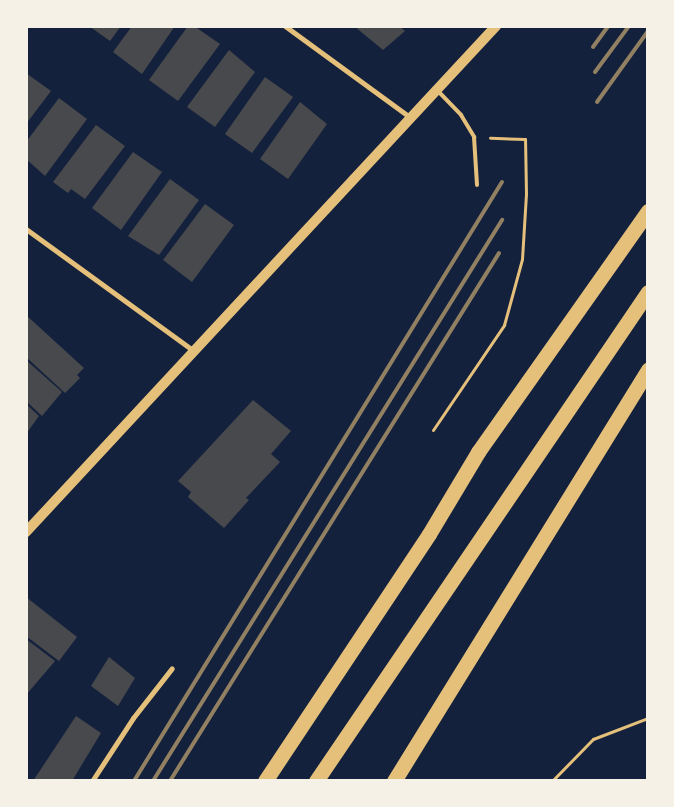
<!DOCTYPE html>
<html>
<head>
<meta charset="utf-8">
<style>
  body { margin:0 }
  #map { position:relative; width:674px; height:807px; overflow:hidden; background:#14213d; font-family:"Varela Round",sans-serif }
  div>[style] { position:absolute }
  .building>* { inset:0; background:#48494c }
  .path>* { height:3px; margin:-1.5px; padding:0 1.5px; transform-origin:1.5px; border-radius:1.5px; background:#e5c07b }
  .service>* { height:4px; margin:-2px; padding:0 2px; transform-origin:2px; border-radius:2px; background:#e5c07b }
  .minor>* { height:5px; margin:-2.5px; padding:0 2.5px; transform-origin:2.5px; border-radius:2.5px; background:#e5c07b }
  .secondary>* { height:10px; margin:-5px; padding:0 5px; transform-origin:5px; border-radius:5px; background:#e5c07b }
  .motorway>* { height:15px; margin:-7.5px; padding:0 7.5px; transform-origin:7.5px; border-radius:7.5px; background:#e5c07b }
  .rail>* { height:4px; margin:-2px; padding:0 2px; transform-origin:2px; border-radius:2px; background:#918062 }
  span { translate:-50% -50%; white-space:nowrap; text-align:center; line-height:1.15; -webkit-text-stroke:5px #f6f1e7; paint-order:stroke }
  .frame { position:absolute; inset:0; border:28px solid #f6f1e7; pointer-events:none }
</style>
</head>
<body>
<div id="map">
  <div class="building">
    <div style="clip-path:polygon(89px 26px,121px 26px,110px 41px)"></div>
    <div style="clip-path:polygon(132px 26px,175px 26px,142px 74px,113px 52px)"></div>
    <div style="clip-path:polygon(188px 26px,194px 26px,220px 44px,178px 101px,149px 80px)"></div>
    <div style="clip-path:polygon(354px 26px,399px 26px,405px 31px,383px 50px)"></div>
    <div style="clip-path:polygon(229px 50px,255px 72px,215px 127px,187px 107px)"></div>
    <div style="clip-path:polygon(26px 73px,51px 91px,26px 124px)"></div>
    <div style="clip-path:polygon(265px 77px,293px 97px,252px 153px,225px 134px)"></div>
    <div style="clip-path:polygon(59px 98px,87px 119px,45px 176px,26px 159px,26px 142px)"></div>
    <div style="clip-path:polygon(300px 102px,327px 124px,288px 179px,260px 159px)"></div>
    <div style="clip-path:polygon(96px 125px,125px 146px,85px 199px,71px 189px,68px 193px,53px 182px)"></div>
    <div style="clip-path:polygon(133px 152px,162px 172px,121px 230px,92px 208px)"></div>
    <div style="clip-path:polygon(170px 179px,199px 200px,159px 255px,128px 236px)"></div>
    <div style="clip-path:polygon(205px 204px,234px 225px,192px 282px,163px 260px)"></div>
    <div style="clip-path:polygon(26px 315px,84px 368px,77px 375px,80px 378px,65px 393px,26px 357px)"></div>
    <div style="clip-path:polygon(26px 360px,62px 392px,42px 416px,26px 401px)"></div>
    <div style="clip-path:polygon(253px 400px,291px 431px,271px 454px,280px 462px,246px 498px,249px 500px,224px 528px,188px 497px,191px 492px,178px 481px)"></div>
    <div style="clip-path:polygon(26px 404px,39px 416px,26px 434px)"></div>
    <div style="clip-path:polygon(26px 597px,77px 637px,59px 661px,26px 636px)"></div>
    <div style="clip-path:polygon(26px 639px,55px 661px,26px 695px)"></div>
    <div style="clip-path:polygon(109px 657px,135px 678px,118px 706px,91px 686px)"></div>
    <div style="clip-path:polygon(76px 716px,101px 733px,72px 781px,33px 781px)"></div>
  </div>
  <div class="path">
    <div style="left:433px;top:430px;width:127px;rotate:-55.9deg"></div>
    <div style="left:504px;top:325px;width:68px;rotate:-74.7deg"></div>
    <div style="left:522px;top:259px;width:65px;rotate:-86.5deg"></div>
    <div style="left:526px;top:194px;width:55px;rotate:-91deg"></div>
    <div style="left:525px;top:139px;width:35px;rotate:-178deg"></div>
    <div style="left:552px;top:781px;width:59px;rotate:-45.7deg"></div>
    <div style="left:593px;top:739px;width:59px;rotate:-20.9deg"></div>
  </div>
  <div class="service">
    <div style="left:437px;top:90px;width:35px;rotate:46deg"></div>
    <div style="left:461px;top:115px;width:26px;rotate:59deg"></div>
    <div style="left:474px;top:137px;width:48px;rotate:86.4deg"></div>
  </div>
  <div class="minor">
    <div style="left:285px;top:26px;width:156px;rotate:36.1deg"></div>
    <div style="left:26px;top:229px;width:208px;rotate:36deg"></div>
    <div style="left:92px;top:781px;width:75px;rotate:-56.9deg"></div>
    <div style="left:133px;top:718px;width:63px;rotate:-52deg"></div>
  </div>
  <div class="secondary">
    <div style="left:26px;top:532px;width:691px;rotate:-47.11deg"></div>
  </div>
  <div class="motorway">
    <div style="left:265px;top:781px;width:296px;rotate:-56.4deg"></div>
    <div style="left:429px;top:534px;width:96px;rotate:-59.1deg"></div>
    <div style="left:478px;top:452px;width:295px;rotate:-54.8deg"></div>
    <div style="left:316px;top:781px;width:591px;rotate:-55.83deg"></div>
    <div style="left:394px;top:781px;width:484px;rotate:-58.3deg"></div>
  </div>
  <div class="rail">
    <div style="left:593px;top:47px;width:26px;rotate:-54deg"></div>
    <div style="left:595px;top:72px;width:57px;rotate:-53.5deg"></div>
    <div style="left:597px;top:102px;width:87px;rotate:-54.3deg"></div>
    <div style="left:134px;top:781px;width:703px;rotate:-58.44deg"></div>
    <div style="left:153px;top:781px;width:661px;rotate:-58.11deg"></div>
    <div style="left:170px;top:781px;width:622px;rotate:-58.07deg"></div>
  </div>
  <div class="frame"></div>
</div>
</body>
</html>
